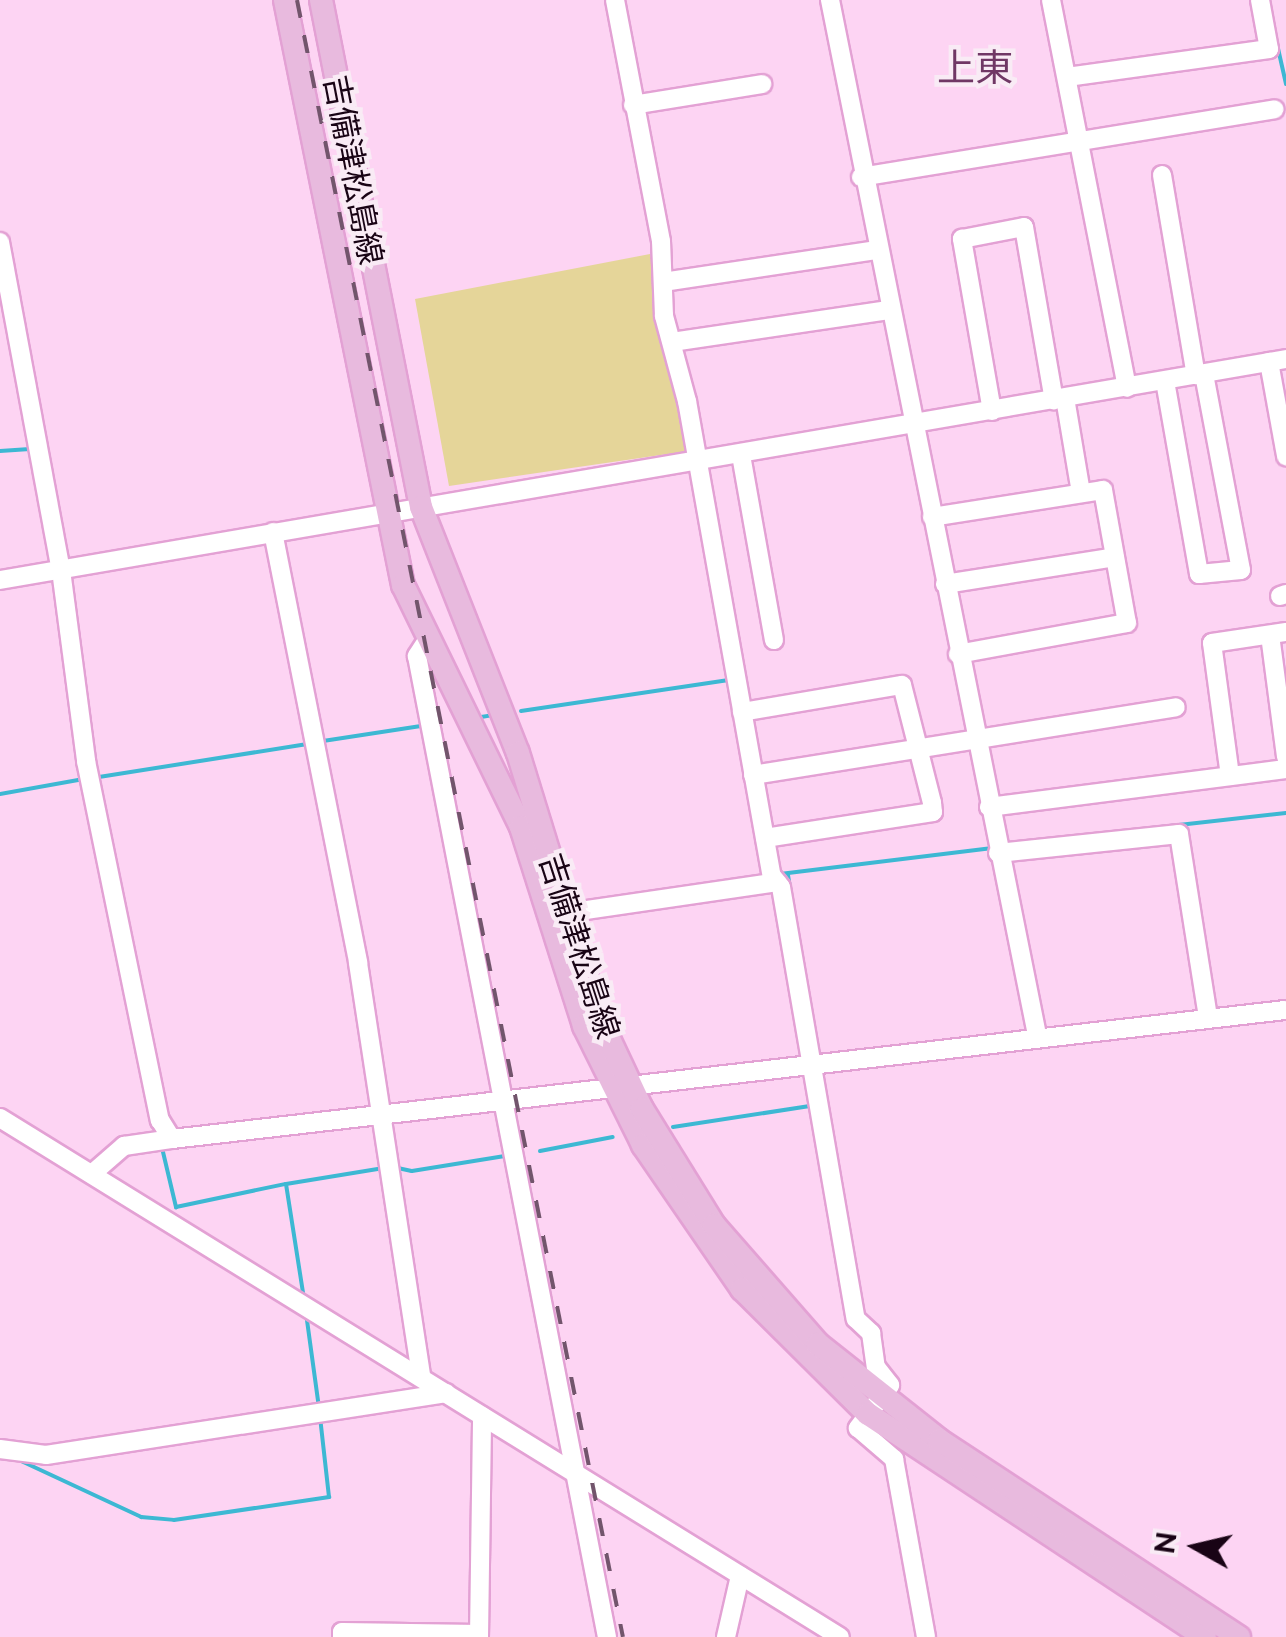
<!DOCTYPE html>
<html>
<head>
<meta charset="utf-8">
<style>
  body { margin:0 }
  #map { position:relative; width:1286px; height:1637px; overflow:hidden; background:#fdd4f3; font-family:Raleway,"Noto Sans JP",sans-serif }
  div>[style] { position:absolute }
  .green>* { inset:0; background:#e5d599 }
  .stream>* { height:4px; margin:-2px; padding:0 2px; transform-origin:2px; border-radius:2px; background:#3db8d3 }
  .roads { filter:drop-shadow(2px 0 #e3a1d4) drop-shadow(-2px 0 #e3a1d4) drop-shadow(0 2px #e3a1d4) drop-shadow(0 -2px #e3a1d4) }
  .minor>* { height:18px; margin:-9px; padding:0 9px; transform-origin:9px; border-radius:9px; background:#fff }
  .major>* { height:22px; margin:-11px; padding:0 11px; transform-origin:11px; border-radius:11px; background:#e8bade }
  .rail>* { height:4px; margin-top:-2px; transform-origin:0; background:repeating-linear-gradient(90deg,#72556c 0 18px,transparent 0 36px) }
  span { translate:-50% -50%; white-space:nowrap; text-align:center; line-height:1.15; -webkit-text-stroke:9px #f9ebf5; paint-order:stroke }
  .street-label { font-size:32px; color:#190415 }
  .quarter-label { font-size:38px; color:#703765 }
  .north { position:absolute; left:1146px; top:1497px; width:100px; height:100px; -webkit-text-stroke:8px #f9ebf5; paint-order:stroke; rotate:278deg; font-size:28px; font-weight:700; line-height:40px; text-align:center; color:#190415 }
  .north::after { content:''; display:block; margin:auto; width:35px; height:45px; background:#190415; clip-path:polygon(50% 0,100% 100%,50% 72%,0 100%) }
</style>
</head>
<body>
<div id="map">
  <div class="green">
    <div style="clip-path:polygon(650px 254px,695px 450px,449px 486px,415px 299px)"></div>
  </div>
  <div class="stream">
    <div style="left:1277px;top:44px;width:41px;rotate:77.3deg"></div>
    <div style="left:0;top:451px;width:30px;rotate:-4deg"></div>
    <div style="left:521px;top:711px;width:210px;rotate:-8.5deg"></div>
    <div style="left:481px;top:717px;width:12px;rotate:-9deg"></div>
    <div style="left:323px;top:741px;width:99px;rotate:-8.7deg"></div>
    <div style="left:99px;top:777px;width:211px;rotate:-9deg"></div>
    <div style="left:0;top:794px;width:85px;rotate:-10.1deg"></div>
    <div style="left:1081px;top:836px;width:206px;rotate:-6.4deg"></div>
    <div style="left:780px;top:874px;width:214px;rotate:-7deg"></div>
    <div style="left:788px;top:875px;width:30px;rotate:81deg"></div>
    <div style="left:673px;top:1127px;width:140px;rotate:-8.7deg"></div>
    <div style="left:540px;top:1151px;width:74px;rotate:-10.9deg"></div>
    <div style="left:163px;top:1152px;width:57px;rotate:76.7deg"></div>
    <div style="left:176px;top:1207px;width:111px;rotate:-11.9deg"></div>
    <div style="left:393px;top:1167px;width:19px;rotate:12deg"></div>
    <div style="left:412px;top:1171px;width:94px;rotate:-9.2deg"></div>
    <div style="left:304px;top:1299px;width:116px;rotate:-98.9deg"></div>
    <div style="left:286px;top:1184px;width:99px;rotate:-9.3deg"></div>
    <div style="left:306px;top:1313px;width:96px;rotate:82.2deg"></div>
    <div style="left:19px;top:1460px;width:135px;rotate:25deg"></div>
    <div style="left:141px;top:1517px;width:33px;rotate:5deg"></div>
    <div style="left:174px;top:1520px;width:157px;rotate:-8.4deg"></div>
    <div style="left:329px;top:1497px;width:81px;rotate:-96.4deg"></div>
  </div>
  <div class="roads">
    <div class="minor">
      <div style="left:615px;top:0;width:245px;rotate:79.2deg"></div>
      <div style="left:661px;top:241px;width:75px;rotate:87.7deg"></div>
      <div style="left:664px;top:316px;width:88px;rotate:74.9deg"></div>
      <div style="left:687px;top:401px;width:483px;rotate:79.9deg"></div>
      <div style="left:772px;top:876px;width:14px;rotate:51deg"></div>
      <div style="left:781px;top:887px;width:438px;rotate:80.2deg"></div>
      <div style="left:856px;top:1319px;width:21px;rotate:43deg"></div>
      <div style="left:871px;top:1333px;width:34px;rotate:82deg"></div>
      <div style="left:876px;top:1367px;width:23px;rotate:52deg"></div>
      <div style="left:890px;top:1385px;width:54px;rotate:126.7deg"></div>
      <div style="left:858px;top:1428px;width:48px;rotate:40.7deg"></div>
      <div style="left:894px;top:1459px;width:181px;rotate:79.8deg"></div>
      <div style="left:830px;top:0;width:1055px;rotate:78.69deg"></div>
      <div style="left:1051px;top:0;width:395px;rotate:78.9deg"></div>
      <div style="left:1067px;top:77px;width:204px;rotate:-7.9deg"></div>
      <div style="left:1269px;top:49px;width:50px;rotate:-100.4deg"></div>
      <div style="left:633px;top:105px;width:131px;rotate:-9.2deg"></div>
      <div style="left:1162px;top:175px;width:203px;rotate:80.4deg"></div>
      <div style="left:861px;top:177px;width:419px;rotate:-9.3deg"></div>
      <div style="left:0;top:242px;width:334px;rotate:79.5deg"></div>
      <div style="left:61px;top:570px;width:193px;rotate:82.5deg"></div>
      <div style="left:86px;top:761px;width:367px;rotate:78.4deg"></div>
      <div style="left:160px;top:1120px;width:22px;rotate:58deg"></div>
      <div style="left:663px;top:282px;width:215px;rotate:-8.5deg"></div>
      <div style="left:672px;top:342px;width:219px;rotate:-8.4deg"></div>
      <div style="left:1269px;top:362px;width:96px;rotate:79.7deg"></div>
      <div style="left:1165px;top:381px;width:196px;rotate:80deg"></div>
      <div style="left:1199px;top:574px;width:42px;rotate:-5.4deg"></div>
      <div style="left:1241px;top:570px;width:199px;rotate:-100.7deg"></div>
      <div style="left:1065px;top:398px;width:96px;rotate:80.4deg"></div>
      <div style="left:992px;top:411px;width:175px;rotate:-99.9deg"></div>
      <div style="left:962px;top:239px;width:63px;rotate:-11deg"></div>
      <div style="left:1024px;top:227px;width:176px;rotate:80.2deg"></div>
      <div style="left:741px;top:455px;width:188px;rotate:79.9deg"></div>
      <div style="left:932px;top:517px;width:173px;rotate:-9deg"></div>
      <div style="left:1103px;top:490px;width:135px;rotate:79.8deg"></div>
      <div style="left:1127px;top:623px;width:172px;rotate:169.6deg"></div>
      <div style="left:273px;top:532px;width:439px;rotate:78.8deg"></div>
      <div style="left:358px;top:963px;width:419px;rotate:81.3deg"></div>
      <div style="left:0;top:580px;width:1305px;rotate:-9.75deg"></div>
      <div style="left:945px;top:584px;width:172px;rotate:-9deg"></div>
      <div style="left:1280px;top:596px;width:6px;rotate:-18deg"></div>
      <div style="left:1270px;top:635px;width:123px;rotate:82.5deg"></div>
      <div style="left:426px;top:642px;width:17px;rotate:123deg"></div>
      <div style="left:417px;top:656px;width:999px;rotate:79.04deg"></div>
      <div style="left:742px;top:712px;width:162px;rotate:-9.6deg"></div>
      <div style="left:902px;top:685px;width:122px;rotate:75.7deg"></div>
      <div style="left:932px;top:803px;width:9px;rotate:84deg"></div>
      <div style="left:933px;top:812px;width:170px;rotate:171.2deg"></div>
      <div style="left:753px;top:775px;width:428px;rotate:-9.1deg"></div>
      <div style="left:1230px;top:776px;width:134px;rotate:-97.7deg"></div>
      <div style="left:1212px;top:643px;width:75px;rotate:-8.5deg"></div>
      <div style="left:989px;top:807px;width:299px;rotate:-7.3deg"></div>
      <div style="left:998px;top:853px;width:182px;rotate:-6deg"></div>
      <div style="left:1179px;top:834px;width:186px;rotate:81deg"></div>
      <div style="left:579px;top:911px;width:200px;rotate:-8.3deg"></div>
      <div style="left:0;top:1118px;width:987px;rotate:31.71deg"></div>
      <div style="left:94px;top:1172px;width:40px;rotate:-41deg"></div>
      <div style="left:124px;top:1146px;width:49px;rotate:-8.3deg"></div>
      <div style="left:172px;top:1139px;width:1121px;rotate:-6.61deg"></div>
      <div style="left:0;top:1449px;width:46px;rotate:7.4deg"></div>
      <div style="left:46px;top:1455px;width:405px;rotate:-8.8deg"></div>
      <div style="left:342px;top:1637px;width:5px;rotate:-90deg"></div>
      <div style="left:342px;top:1632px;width:137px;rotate:0.8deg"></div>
      <div style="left:479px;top:1637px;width:221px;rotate:-89.2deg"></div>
      <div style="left:726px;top:1637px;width:63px;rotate:-77.1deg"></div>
    </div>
    <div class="major">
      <div style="left:285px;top:0;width:597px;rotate:78.6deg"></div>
      <div style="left:403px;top:585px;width:269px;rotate:64deg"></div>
      <div style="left:521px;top:827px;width:209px;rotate:72.4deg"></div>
      <div style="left:584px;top:1026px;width:133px;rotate:63.6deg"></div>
      <div style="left:643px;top:1145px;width:175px;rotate:55.5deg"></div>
      <div style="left:742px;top:1289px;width:177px;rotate:44.8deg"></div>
      <div style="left:868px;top:1414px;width:404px;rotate:33.5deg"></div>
      <div style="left:321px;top:0;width:517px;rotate:78.84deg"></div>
      <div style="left:421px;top:507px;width:264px;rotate:68.5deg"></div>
      <div style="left:518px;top:753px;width:282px;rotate:72.9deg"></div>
      <div style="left:601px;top:1022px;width:96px;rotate:64.8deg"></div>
      <div style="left:642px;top:1109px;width:137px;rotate:58.2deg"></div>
      <div style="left:714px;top:1225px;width:158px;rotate:48.8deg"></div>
      <div style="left:818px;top:1344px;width:154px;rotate:38.4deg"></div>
      <div style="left:939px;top:1440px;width:359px;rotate:33.3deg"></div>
    </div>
  </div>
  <div class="rail">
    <div style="left:297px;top:0;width:1669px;rotate:78.74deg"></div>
  </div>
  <div class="street-label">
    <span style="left:353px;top:170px;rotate:79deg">吉備津松島線</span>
    <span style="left:579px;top:946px;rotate:72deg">吉備津松島線</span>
  </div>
  <div class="quarter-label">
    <span style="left:975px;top:68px">上東</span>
  </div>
  <div class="north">N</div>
</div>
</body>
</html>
